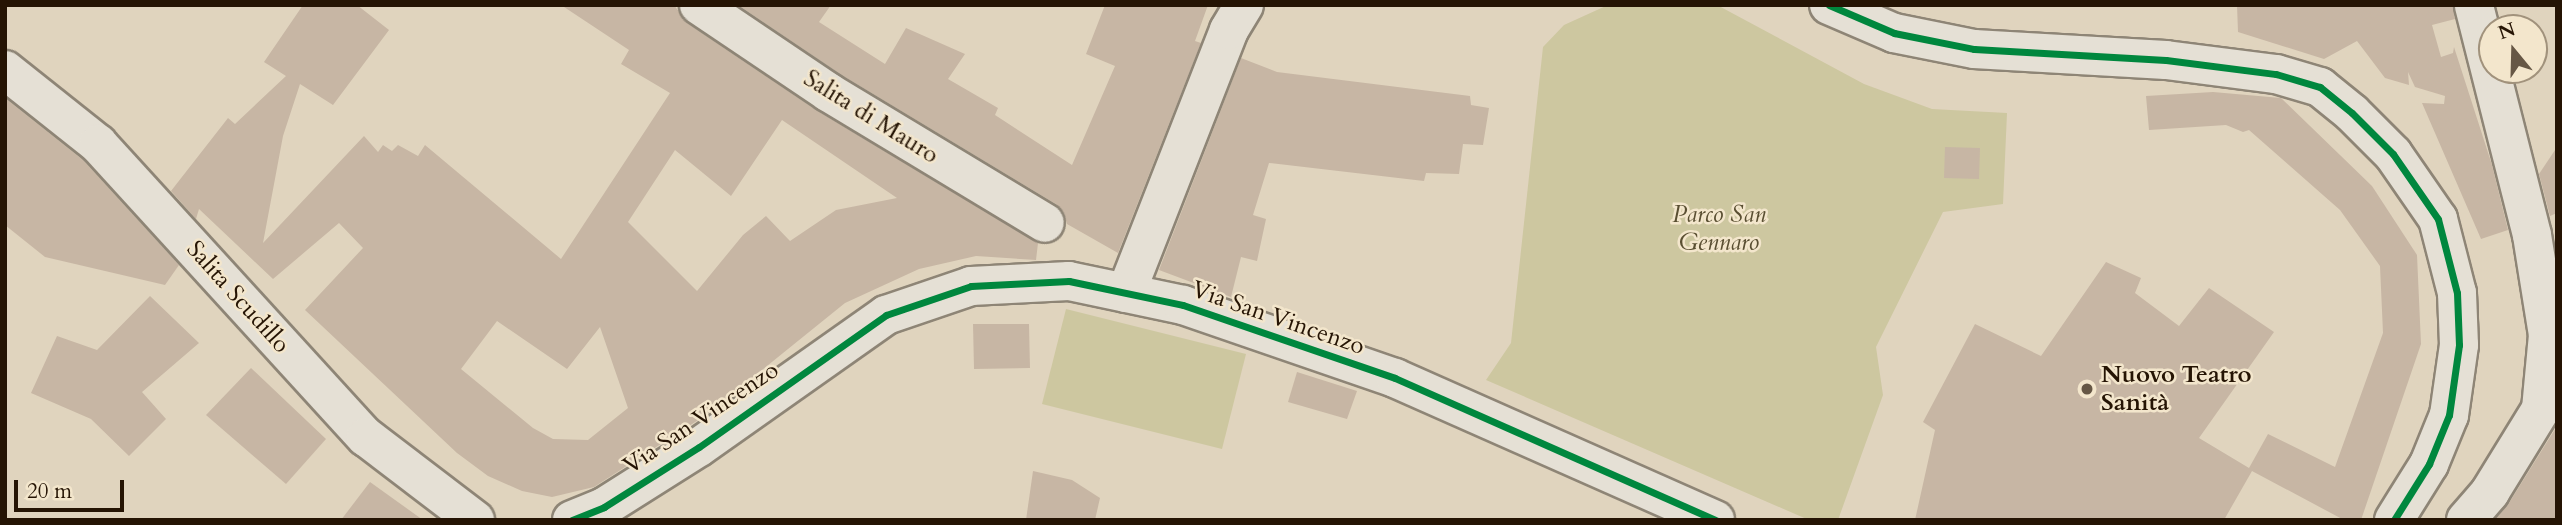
<!DOCTYPE html>
<html>
<head>
<meta charset="utf-8">
<style>
  body { margin:0 }
  #map { position:relative; width:2562px; height:525px; overflow:hidden; background:#e0d4be; font-family:Cardo,serif }
  div>[style] { position:absolute }
  .green>* { inset:0; background:#cdc7a0 }
  .building>* { inset:0; background:#c7b6a4 }
  .roads { filter:drop-shadow(2px 0 #8e8576) drop-shadow(-2px 0 #8e8576) drop-shadow(0 2px #8e8576) drop-shadow(0 -2px #8e8576) }
  .minor>* { height:38px; margin:-19px; padding:0 19px; transform-origin:19px; border-radius:19px; background:#e5e0d5 }
  .cycleway>* { height:7px; margin:-3.5px; padding:0 3.5px; transform-origin:3.5px; border-radius:3.5px; background:#00873e }
  .dots>* { width:19px; height:19px; translate:-50% -50%; box-sizing:border-box; border:4px solid #f3e6cc; border-radius:50% }
  span { translate:-50% -50%; white-space:nowrap; text-align:center; line-height:1.15; -webkit-text-stroke:5px #f3e6cc; paint-order:stroke }
  .street-label { font-size:24px; color:#251404 }
  .park-label { font-size:24px; color:#5a4f32; font-style:italic }
  .poi-label { font-size:24px; color:#251404; font-weight:700 }
  .left { translate:0 -50%; text-align:left }
  .frame { position:absolute; inset:0; border:7px solid #251404; pointer-events:none }
  .north { position:absolute; left:2478px; top:14px; width:70px; height:70px; box-sizing:border-box; background:#f3e6cc; border:2px solid #a1927c; border-radius:50%; rotate:341deg; font-size:19px; font-weight:700; line-height:28px; text-align:center; color:#251404 }
  .north::after { content:''; display:block; margin:auto; width:24px; height:32px; background:#665745; clip-path:polygon(50% 0,100% 100%,50% 72%,0 100%) }
  .scale { position:absolute; left:14px; top:480px; width:110px; height:32px; box-sizing:border-box; border:4px solid #251404; border-top:0; padding-left:9px; font-size:21px; line-height:24px; white-space:nowrap; color:#251404; -webkit-text-stroke:5px #f3e6cc; paint-order:stroke }
</style>
</head>
<body>
<div id="map">
  <div class="green">
    <div style="clip-path:polygon(1608px 5px,1717px 5px,1864px 84px,1932px 109px,2007px 113px,2003px 204px,1943px 212px,1876px 347px,1883px 395px,1838px 520px,1809px 520px,1486px 380px,1511px 343px,1543px 47px,1564px 25px)"></div>
    <div style="clip-path:polygon(1066px 309px,1246px 354px,1222px 449px,1042px 404px)"></div>
  </div>
  <div class="building">
    <div style="clip-path:polygon(evenodd,303px 5px,357px 5px,389px 30px,333px 105px,300px 84px,283px 136px,263px 243px,364px 136px,378px 152px,383px 145px,392px 151px,398px 145px,418px 156px,425px 145px,561px 259px,670px 93px,621px 64px,629px 50px,561px 5px,674px 5px,687px 23px,816px 110px,1038px 243px,1036px 260px,976px 256px,919px 269px,845px 303px,706px 415px,594px 487px,552px 497px,522px 491px,488px 476px,457px 453px,305px 310px,363px 248px,339px 223px,273px 279px,199px 209px,196px 219px,171px 191px,228px 118px,235px 124px,286px 76px,264px 62px,303px 5px,782px 120px,897px 198px,836px 210px,790px 241px,766px 216px,743px 235px,697px 291px,628px 222px,675px 150px,731px 196px,782px 120px,303px 5px,497px 321px,567px 369px,600px 327px,628px 408px,588px 440px,553px 439px,533px 428px,461px 369px,497px 321px)"></div>
    <div style="clip-path:polygon(738px 5px,831px 5px,819px 22px,885px 64px,906px 28px,965px 54px,948px 79px,998px 108px,995px 115px,1072px 165px,1115px 66px,1086px 54px,1105px 5px,1208px 5px,1195px 41px,1201px 43px,1118px 253px,1067px 224px,1064px 213px,1056px 204px,840px 74px)"></div>
    <div style="clip-path:polygon(2237px 5px,2453px 5px,2455px 19px,2432px 25px,2441px 57px,2453px 53px,2454px 47px,2492px 165px,2508px 230px,2481px 239px,2422px 103px,2444px 104px,2445px 96px,2415px 87px,2408px 72px,2409px 85px,2385px 78px,2357px 41px,2324px 59px,2238px 32px)"></div>
    <div style="clip-path:polygon(1241px 58px,1277px 72px,1470px 96px,1471px 105px,1489px 108px,1483px 145px,1463px 144px,1459px 174px,1426px 173px,1424px 181px,1269px 163px,1253px 215px,1266px 219px,1257px 261px,1241px 257px,1231px 297px,1159px 270px)"></div>
    <div style="clip-path:polygon(2213px 92px,2281px 98px,2372px 186px,2417px 255px,2421px 344px,2361px 520px,2344px 520px,2252px 471px,2224px 520px,1915px 520px,1935px 430px,1923px 422px,1975px 324px,2041px 356px,2106px 262px,2141px 278px,2135px 293px,2179px 326px,2209px 288px,2274px 332px,2199px 438px,2249px 468px,2268px 434px,2335px 467px,2383px 333px,2380px 266px,2340px 210px,2249px 130px,2243px 132px,2226px 125px,2149px 130px,2146px 96px)"></div>
    <div style="clip-path:polygon(5px 98px,83px 160px,179px 265px,165px 285px,45px 257px,5px 225px)"></div>
    <div style="clip-path:polygon(1945px 147px,1980px 148px,1979px 179px,1944px 178px)"></div>
    <div style="clip-path:polygon(2557px 147px,2557px 213px,2550px 216px,2539px 174px)"></div>
    <div style="clip-path:polygon(150px 296px,199px 343px,142px 392px,166px 419px,129px 456px,91px 419px,31px 393px,57px 336px,97px 350px)"></div>
    <div style="clip-path:polygon(973px 324px,1029px 324px,1030px 368px,974px 369px)"></div>
    <div style="clip-path:polygon(251px 368px,326px 439px,286px 484px,206px 415px)"></div>
    <div style="clip-path:polygon(1297px 372px,1357px 391px,1347px 419px,1288px 402px)"></div>
    <div style="clip-path:polygon(2557px 426px,2557px 520px,2495px 520px,2509px 503px)"></div>
    <div style="clip-path:polygon(1033px 471px,1072px 480px,1100px 498px,1095px 520px,1026px 520px)"></div>
    <div style="clip-path:polygon(370px 482px,423px 520px,341px 520px)"></div>
  </div>
  <div class="roads">
    <div class="minor">
      <div style="left:699px;top:5px;width:156px;rotate:34deg"></div>
      <div style="left:828px;top:92px;width:253px;rotate:31.1deg"></div>
      <div style="left:1829px;top:5px;width:71px;rotate:23.3deg"></div>
      <div style="left:1894px;top:33px;width:82px;rotate:11.3deg"></div>
      <div style="left:1974px;top:49px;width:192px;rotate:3.3deg"></div>
      <div style="left:2166px;top:60px;width:111px;rotate:7.3deg"></div>
      <div style="left:2276px;top:74px;width:46px;rotate:16.5deg"></div>
      <div style="left:2320px;top:87px;width:41px;rotate:39.1deg"></div>
      <div style="left:2352px;top:113px;width:58px;rotate:45deg"></div>
      <div style="left:2393px;top:154px;width:79px;rotate:55.3deg"></div>
      <div style="left:2438px;top:219px;width:76px;rotate:75.6deg"></div>
      <div style="left:2457px;top:293px;width:52px;rotate:87.8deg"></div>
      <div style="left:2459px;top:345px;width:71px;rotate:98.1deg"></div>
      <div style="left:2449px;top:415px;width:53px;rotate:112.2deg"></div>
      <div style="left:2429px;top:464px;width:66px;rotate:122deg"></div>
      <div style="left:5px;top:70px;width:119px;rotate:38.5deg"></div>
      <div style="left:98px;top:144px;width:397px;rotate:47.6deg"></div>
      <div style="left:366px;top:437px;width:137px;rotate:37.3deg"></div>
      <div style="left:1126px;top:293px;width:282px;rotate:-68.6deg"></div>
      <div style="left:1229px;top:30px;width:29px;rotate:-59deg"></div>
      <div style="left:572px;top:520px;width:35px;rotate:-22deg"></div>
      <div style="left:604px;top:507px;width:112px;rotate:-32.3deg"></div>
      <div style="left:699px;top:447px;width:229px;rotate:-35.2deg"></div>
      <div style="left:886px;top:315px;width:90px;rotate:-18.8deg"></div>
      <div style="left:971px;top:286px;width:98px;rotate:-2.9deg"></div>
      <div style="left:1069px;top:281px;width:116px;rotate:11.9deg"></div>
      <div style="left:1183px;top:305px;width:224px;rotate:19deg"></div>
      <div style="left:1395px;top:378px;width:350px;rotate:23.9deg"></div>
      <div style="left:2466px;top:520px;width:37px;rotate:-49deg"></div>
      <div style="left:2490px;top:492px;width:97px;rotate:-58.4deg"></div>
      <div style="left:2541px;top:409px;width:74px;rotate:-84.6deg"></div>
      <div style="left:2548px;top:335px;width:101px;rotate:-99.1deg"></div>
      <div style="left:2532px;top:235px;width:237px;rotate:-104.2deg"></div>
    </div>
  </div>
  <div class="cycleway">
    <div style="left:1829px;top:5px;width:71px;rotate:23.3deg"></div>
    <div style="left:1894px;top:33px;width:82px;rotate:11.3deg"></div>
    <div style="left:1974px;top:49px;width:192px;rotate:3.3deg"></div>
    <div style="left:2166px;top:60px;width:111px;rotate:7.3deg"></div>
    <div style="left:2276px;top:74px;width:46px;rotate:16.5deg"></div>
    <div style="left:2320px;top:87px;width:41px;rotate:39.1deg"></div>
    <div style="left:2352px;top:113px;width:58px;rotate:45deg"></div>
    <div style="left:2393px;top:154px;width:79px;rotate:55.3deg"></div>
    <div style="left:2438px;top:219px;width:76px;rotate:75.6deg"></div>
    <div style="left:2457px;top:293px;width:52px;rotate:87.8deg"></div>
    <div style="left:2459px;top:345px;width:71px;rotate:98.1deg"></div>
    <div style="left:2449px;top:415px;width:53px;rotate:112.2deg"></div>
    <div style="left:2429px;top:464px;width:66px;rotate:122deg"></div>
    <div style="left:572px;top:520px;width:35px;rotate:-22deg"></div>
    <div style="left:604px;top:507px;width:112px;rotate:-32.3deg"></div>
    <div style="left:699px;top:447px;width:229px;rotate:-35.2deg"></div>
    <div style="left:886px;top:315px;width:90px;rotate:-18.8deg"></div>
    <div style="left:971px;top:286px;width:98px;rotate:-2.9deg"></div>
    <div style="left:1069px;top:281px;width:116px;rotate:11.9deg"></div>
    <div style="left:1183px;top:305px;width:224px;rotate:19deg"></div>
    <div style="left:1395px;top:378px;width:350px;rotate:23.9deg"></div>
  </div>
  <div class="dots">
    <div style="left:2087px;top:389px;background:#665745"></div>
  </div>
  <div class="street-label">
    <span style="left:871px;top:117px;rotate:32deg">Salita di Mauro</span>
    <span style="left:238px;top:297px;rotate:48deg">Salita Scudillo</span>
    <span style="left:1278px;top:318px;rotate:19deg">Via San Vincenzo</span>
    <span style="left:701px;top:418px;rotate:-34deg">Via San Vincenzo</span>
  </div>
  <div class="park-label">
    <span style="left:1719px;top:229px">Parco San<br>Gennaro</span>
  </div>
  <div class="poi-label">
    <span class="left" style="left:2101px;top:389px">Nuovo Teatro<br>Sanità</span>
  </div>
  <div class="frame"></div>
  <div class="north">N</div>
  <div class="scale">20 m</div>
</div>
</body>
</html>
